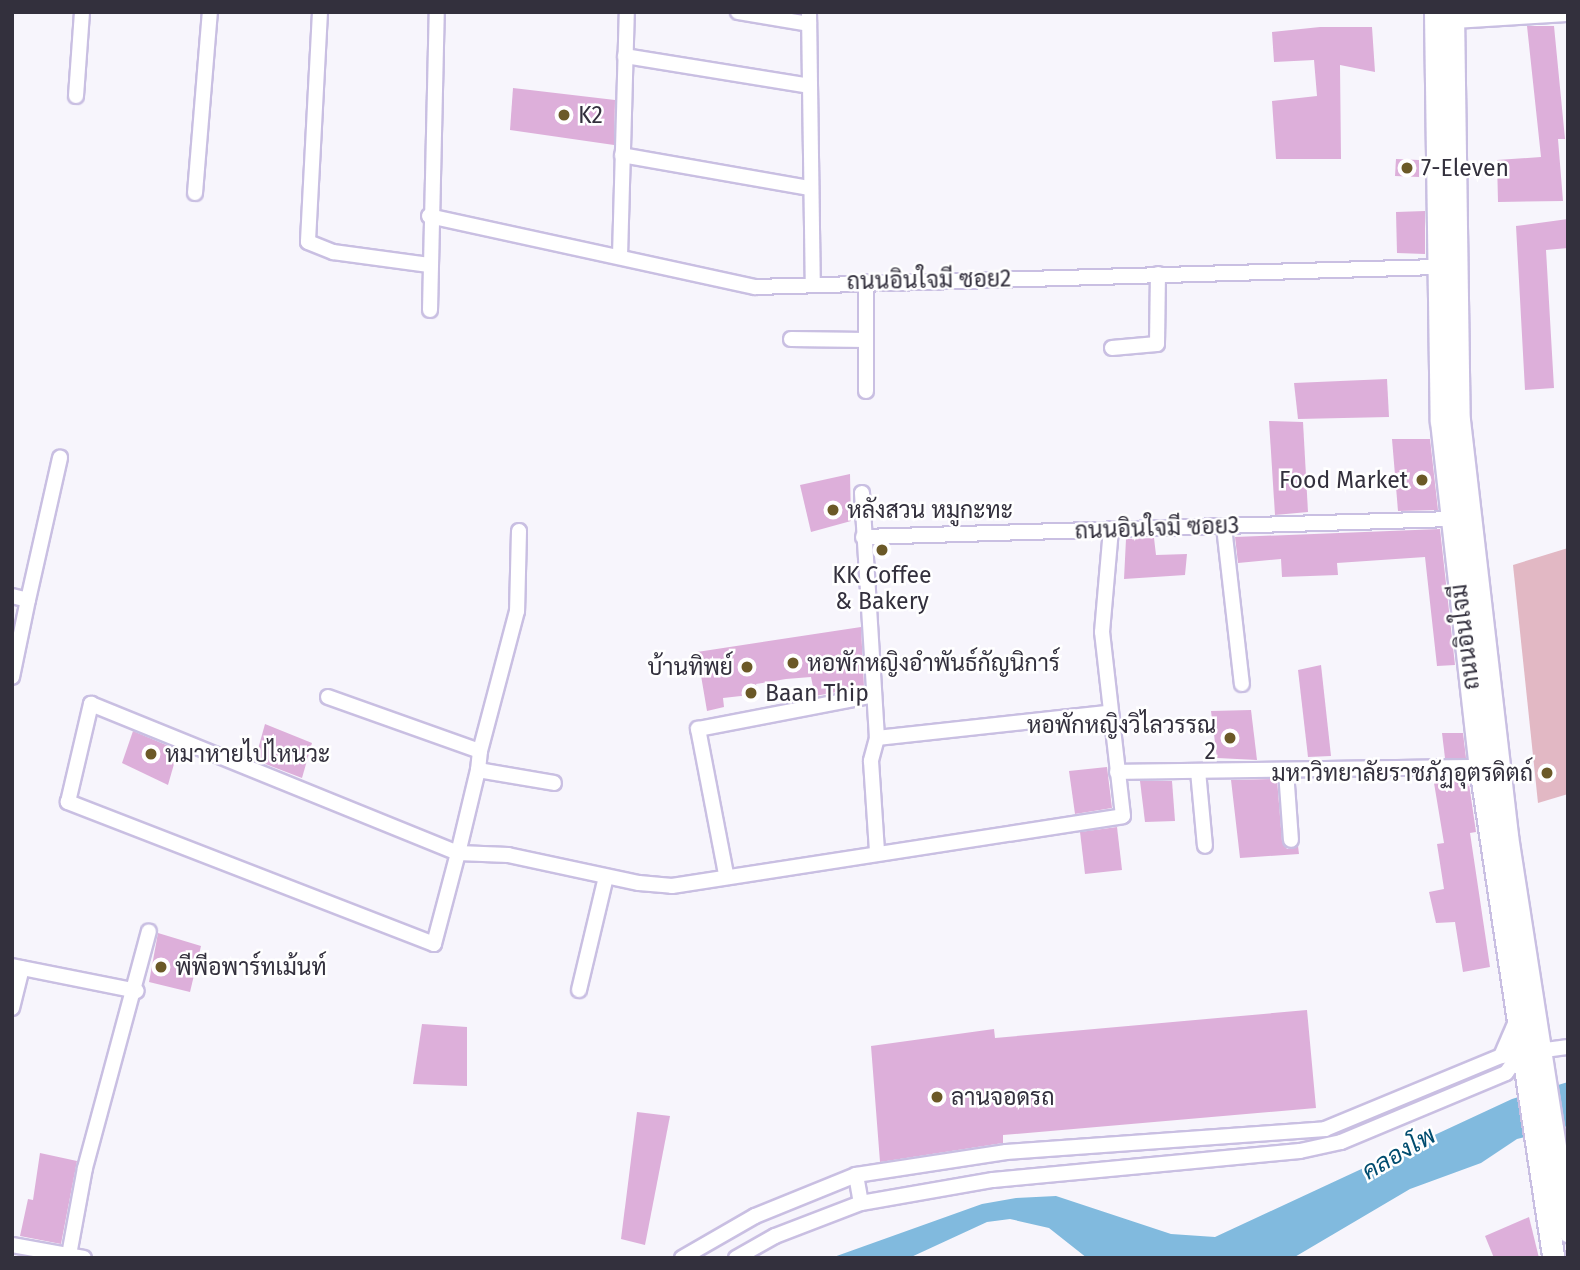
<!DOCTYPE html>
<html>
<head>
<meta charset="utf-8">
<style>
  body { margin:0 }
  #map { position:relative; width:1580px; height:1270px; overflow:hidden; background:#f7f5fc; font-family:"Fira Sans",Sarabun,sans-serif }
  div>[style] { position:absolute }
  .green>* { inset:0; background:#e2b8c4 }
  .water>* { inset:0; background:#81bade }
  .building>* { inset:0; background:#ddafda }
  .roads { filter:drop-shadow(2px 0 #c9bfe2) drop-shadow(-2px 0 #c9bfe2) drop-shadow(0 2px #c9bfe2) drop-shadow(0 -2px #c9bfe2) }
  .minor>* { height:14px; margin:-7px; padding:0 7px; transform-origin:7px; border-radius:7px; background:#fff }
  .secondary>* { height:21px; margin:-10.5px; padding:0 10.5px; transform-origin:10.5px; border-radius:10.5px; background:#fff }
  .dots>* { width:19px; height:19px; translate:-50% -50%; box-sizing:border-box; border:4px solid #fff; border-radius:50% }
  span { translate:-50% -50%; white-space:nowrap; text-align:center; line-height:1.15; -webkit-text-stroke:5px #fff; paint-order:stroke }
  .poi-label { font-size:23px; color:#33303d }
  .left { translate:0 -50%; text-align:left }
  .right { translate:-100% -50%; text-align:right }
  .street-label { font-size:23px; color:#33303d }
  .water-label { font-size:24px; color:#004c6f; font-style:italic }
  .frame { position:absolute; inset:0; border:14px solid #33303d; pointer-events:none }
</style>
</head>
<body>
<div id="map">
  <div class="green">
    <div style="clip-path:polygon(1568px 548px,1568px 794px,1538px 803px,1513px 565px)"></div>
  </div>
  <div class="water">
    <div style="clip-path:polygon(1568px 1082px,1568px 1126px,1517px 1139px,1481px 1163px,1410px 1189px,1293px 1258px,1087px 1258px,1049px 1228px,1010px 1219px,987px 1222px,909px 1258px,831px 1258px,982px 1204px,1016px 1198px,1056px 1196px,1171px 1234px,1215px 1237px,1512px 1099px)"></div>
  </div>
  <div class="building">
    <div style="clip-path:polygon(1527px 26px,1554px 26px,1565px 139px,1558px 139px,1563px 201px,1498px 202px,1497px 160px,1541px 157px)"></div>
    <div style="clip-path:polygon(1320px 27px,1372px 27px,1375px 72px,1340px 65px,1341px 159px,1276px 159px,1272px 101px,1317px 96px,1314px 60px,1274px 62px,1272px 32px)"></div>
    <div style="clip-path:polygon(513px 88px,615px 100px,614px 145px,510px 130px)"></div>
    <div style="clip-path:polygon(1396px 159px,1419px 160px,1419px 177px,1395px 176px)"></div>
    <div style="clip-path:polygon(1425px 211px,1425px 254px,1397px 253px,1396px 212px)"></div>
    <div style="clip-path:polygon(1568px 219px,1568px 248px,1546px 250px,1554px 388px,1525px 390px,1516px 226px)"></div>
    <div style="clip-path:polygon(1387px 379px,1389px 417px,1298px 419px,1294px 383px)"></div>
    <div style="clip-path:polygon(1269px 421px,1303px 422px,1308px 512px,1275px 515px)"></div>
    <div style="clip-path:polygon(1392px 439px,1430px 439px,1438px 510px,1398px 511px)"></div>
    <div style="clip-path:polygon(850px 474px,851px 521px,811px 532px,800px 485px)"></div>
    <div style="clip-path:polygon(1440px 529px,1455px 665px,1437px 666px,1425px 557px,1337px 563px,1338px 575px,1282px 577px,1281px 559px,1238px 563px,1235px 537px)"></div>
    <div style="clip-path:polygon(1154px 538px,1156px 555px,1187px 554px,1185px 575px,1124px 579px,1126px 539px)"></div>
    <div style="clip-path:polygon(861px 627px,864px 687px,815px 696px,811px 677px,786px 679px,756px 684px,759px 694px,723px 698px,724px 707px,707px 711px,697px 652px)"></div>
    <div style="clip-path:polygon(1321px 665px,1331px 756px,1308px 757px,1298px 670px)"></div>
    <div style="clip-path:polygon(1251px 710px,1257px 760px,1217px 758px,1211px 711px)"></div>
    <div style="clip-path:polygon(265px 724px,312px 743px,302px 778px,255px 760px)"></div>
    <div style="clip-path:polygon(133px 731px,178px 750px,168px 785px,122px 763px)"></div>
    <div style="clip-path:polygon(1442px 733px,1463px 733px,1466px 758px,1445px 758px)"></div>
    <div style="clip-path:polygon(1107px 767px,1112px 808px,1075px 814px,1069px 771px)"></div>
    <div style="clip-path:polygon(1433px 777px,1468px 777px,1476px 832px,1470px 833px,1490px 967px,1463px 972px,1455px 922px,1436px 923px,1429px 892px,1444px 889px,1437px 844px,1444px 843px)"></div>
    <div style="clip-path:polygon(1277px 779px,1282px 841px,1287px 849px,1298px 846px,1299px 854px,1240px 858px,1231px 780px)"></div>
    <div style="clip-path:polygon(1140px 781px,1172px 781px,1175px 821px,1145px 822px)"></div>
    <div style="clip-path:polygon(1117px 827px,1122px 870px,1085px 874px,1080px 832px)"></div>
    <div style="clip-path:polygon(158px 933px,201px 946px,190px 992px,149px 982px)"></div>
    <div style="clip-path:polygon(1307px 1010px,1316px 1108px,1003px 1135px,1003px 1143px,880px 1162px,871px 1046px,994px 1029px,995px 1038px)"></div>
    <div style="clip-path:polygon(422px 1024px,467px 1027px,467px 1086px,413px 1084px)"></div>
    <div style="clip-path:polygon(637px 1112px,670px 1116px,645px 1245px,621px 1239px)"></div>
    <div style="clip-path:polygon(40px 1153px,77px 1161px,61px 1244px,20px 1236px,28px 1199px,33px 1200px)"></div>
    <div style="clip-path:polygon(1529px 1217px,1539px 1258px,1494px 1258px,1485px 1236px)"></div>
  </div>
  <div class="roads">
    <div class="minor">
      <div style="left:320px;top:12px;width:230px;rotate:93deg"></div>
      <div style="left:308px;top:242px;width:27px;rotate:22deg"></div>
      <div style="left:333px;top:252px;width:97px;rotate:7.7deg"></div>
      <div style="left:738px;top:12px;width:72px;rotate:9.6deg"></div>
      <div style="left:809px;top:12px;width:271px;rotate:89.2deg"></div>
      <div style="left:1453px;top:21px;width:115px;rotate:-3.5deg"></div>
      <div style="left:625px;top:56px;width:187px;rotate:9.2deg"></div>
      <div style="left:76px;top:96px;width:84px;rotate:-85.9deg"></div>
      <div style="left:622px;top:155px;width:191px;rotate:10deg"></div>
      <div style="left:195px;top:193px;width:182px;rotate:-85.3deg"></div>
      <div style="left:429px;top:216px;width:334px;rotate:12.3deg"></div>
      <div style="left:755px;top:287px;width:682px;rotate:-1.68deg"></div>
      <div style="left:620px;top:256px;width:244px;rotate:-88.4deg"></div>
      <div style="left:430px;top:310px;width:298px;rotate:-88.7deg"></div>
      <div style="left:791px;top:339px;width:75px;rotate:0.8deg"></div>
      <div style="left:1112px;top:348px;width:45px;rotate:-5.1deg"></div>
      <div style="left:1157px;top:344px;width:70px;rotate:-89.2deg"></div>
      <div style="left:866px;top:391px;width:109px;rotate:-90deg"></div>
      <div style="left:862px;top:493px;width:245px;rotate:86.5deg"></div>
      <div style="left:877px;top:738px;width:24px;rotate:105deg"></div>
      <div style="left:871px;top:761px;width:90px;rotate:86.2deg"></div>
      <div style="left:1224px;top:527px;width:158px;rotate:83.5deg"></div>
      <div style="left:519px;top:531px;width:80px;rotate:91.4deg"></div>
      <div style="left:517px;top:611px;width:145px;rotate:104.8deg"></div>
      <div style="left:480px;top:751px;width:19px;rotate:96deg"></div>
      <div style="left:478px;top:770px;width:85px;rotate:103.5deg"></div>
      <div style="left:458px;top:853px;width:94px;rotate:104.8deg"></div>
      <div style="left:434px;top:944px;width:393px;rotate:-158.8deg"></div>
      <div style="left:68px;top:802px;width:101px;rotate:-76.8deg"></div>
      <div style="left:91px;top:704px;width:396px;rotate:22.1deg"></div>
      <div style="left:458px;top:853px;width:50px;rotate:2.3deg"></div>
      <div style="left:508px;top:855px;width:134px;rotate:12.1deg"></div>
      <div style="left:639px;top:883px;width:33px;rotate:5deg"></div>
      <div style="left:672px;top:886px;width:456px;rotate:-8.8deg"></div>
      <div style="left:1123px;top:816px;width:185px;rotate:-96.5deg"></div>
      <div style="left:1102px;top:632px;width:103px;rotate:-85deg"></div>
      <div style="left:863px;top:537px;width:589px;rotate:-1.75deg"></div>
      <div style="left:12px;top:596px;width:16px;rotate:14deg"></div>
      <div style="left:28px;top:600px;width:146px;rotate:-77.3deg"></div>
      <div style="left:12px;top:677px;width:79px;rotate:-78.3deg"></div>
      <div style="left:328px;top:697px;width:161px;rotate:19.6deg"></div>
      <div style="left:877px;top:738px;width:233px;rotate:-6.2deg"></div>
      <div style="left:478px;top:770px;width:77px;rotate:9.7deg"></div>
      <div style="left:1198px;top:771px;width:75px;rotate:84.7deg"></div>
      <div style="left:1286px;top:771px;width:69px;rotate:85.9deg"></div>
      <div style="left:1117px;top:772px;width:363px;rotate:-0.8deg"></div>
      <div style="left:726px;top:874px;width:148px;rotate:-100.9deg"></div>
      <div style="left:698px;top:729px;width:179px;rotate:-10.9deg"></div>
      <div style="left:12px;top:966px;width:127px;rotate:11.3deg"></div>
      <div style="left:579px;top:990px;width:116px;rotate:-76.6deg"></div>
      <div style="left:12px;top:1008px;width:41px;rotate:-76deg"></div>
      <div style="left:1501px;top:1056px;width:40px;rotate:-66.6deg"></div>
      <div style="left:856px;top:1175px;width:28px;rotate:80deg"></div>
      <div style="left:12px;top:1245px;width:73px;rotate:10.2deg"></div>
      <div style="left:69px;top:1255px;width:88px;rotate:-79.6deg"></div>
      <div style="left:85px;top:1168px;width:245px;rotate:-74.9deg"></div>
      <div style="left:682px;top:1258px;width:84px;rotate:-29.9deg"></div>
      <div style="left:755px;top:1216px;width:109px;rotate:-22.1deg"></div>
      <div style="left:856px;top:1175px;width:152px;rotate:-8.7deg"></div>
      <div style="left:1006px;top:1152px;width:320px;rotate:-4.1deg"></div>
      <div style="left:1325px;top:1129px;width:191px;rotate:-22.5deg"></div>
      <div style="left:1501px;top:1056px;width:68px;rotate:-7.7deg"></div>
      <div style="left:736px;top:1258px;width:45px;rotate:-29.4deg"></div>
      <div style="left:775px;top:1236px;width:92px;rotate:-21deg"></div>
      <div style="left:861px;top:1203px;width:134px;rotate:-9.9deg"></div>
      <div style="left:993px;top:1180px;width:308px;rotate:-5.4deg"></div>
      <div style="left:1300px;top:1151px;width:42px;rotate:-12.4deg"></div>
      <div style="left:1341px;top:1142px;width:179px;rotate:-22.7deg"></div>
      <div style="left:1506px;top:1073px;width:19px;rotate:-54deg"></div>
    </div>
    <div class="secondary">
      <div style="left:1435px;top:12px;width:409px;rotate:89.2deg"></div>
      <div style="left:1441px;top:421px;width:348px;rotate:83.6deg"></div>
      <div style="left:1480px;top:767px;width:496px;rotate:81.5deg"></div>
      <div style="left:1453px;top:12px;width:408px;rotate:89.2deg"></div>
      <div style="left:1459px;top:420px;width:419px;rotate:83.4deg"></div>
      <div style="left:1507px;top:836px;width:400px;rotate:81.2deg"></div>
    </div>
  </div>
  <div class="dots">
    <div style="left:564px;top:115px;background:#6b5927"></div>
    <div style="left:1407px;top:168px;background:#6b5927"></div>
    <div style="left:1422px;top:480px;background:#6b5927"></div>
    <div style="left:833px;top:510px;background:#6b5927"></div>
    <div style="left:882px;top:550px;background:#6b5927"></div>
    <div style="left:793px;top:663px;background:#6b5927"></div>
    <div style="left:747px;top:667px;background:#6b5927"></div>
    <div style="left:751px;top:693px;background:#6b5927"></div>
    <div style="left:1230px;top:738px;background:#6b5927"></div>
    <div style="left:151px;top:754px;background:#6b5927"></div>
    <div style="left:1547px;top:773px;background:#6b5927"></div>
    <div style="left:161px;top:967px;background:#6b5927"></div>
    <div style="left:937px;top:1097px;background:#6b5927"></div>
  </div>
  <div class="poi-label">
    <span class="left" style="left:578px;top:115px">K2</span>
    <span class="left" style="left:1421px;top:168px">7-Eleven</span>
    <span class="right" style="left:1408px;top:480px">Food Market</span>
    <span class="left" style="left:847px;top:510px">หลังสวน หมูกะทะ</span>
    <span style="left:882px;top:588px">KK Coffee<br>&amp; Bakery</span>
    <span class="left" style="left:807px;top:663px">หอพักหญิงอำพันธ์กัญนิการ์</span>
    <span class="right" style="left:733px;top:667px">บ้านทิพย์</span>
    <span class="left" style="left:765px;top:693px">Baan Thip</span>
    <span class="right" style="left:1216px;top:738px">หอพักหญิงวิไลวรรณ<br>2</span>
    <span class="left" style="left:165px;top:754px">หมาหายไปไหนวะ</span>
    <span class="right" style="left:1533px;top:773px">มหาวิทยาลัยราชภัฏอุตรดิตถ์</span>
    <span class="left" style="left:175px;top:967px">พีพีอพาร์ทเม้นท์</span>
    <span class="left" style="left:951px;top:1097px">ลานจอดรถ</span>
  </div>
  <div class="street-label">
    <span style="left:929px;top:280px;rotate:-1deg">ถนนอินใจมี ซอย2</span>
    <span style="left:1157px;top:528px;rotate:-2deg">ถนนอินใจมี ซอย3</span>
    <span style="left:1465px;top:637px;rotate:-97deg">ถนนอินใจมี</span>
  </div>
  <div class="water-label">
    <span style="left:1399px;top:1154px;rotate:-30deg">คลองโพ</span>
  </div>
  <div class="frame"></div>
</div>
</body>
</html>
